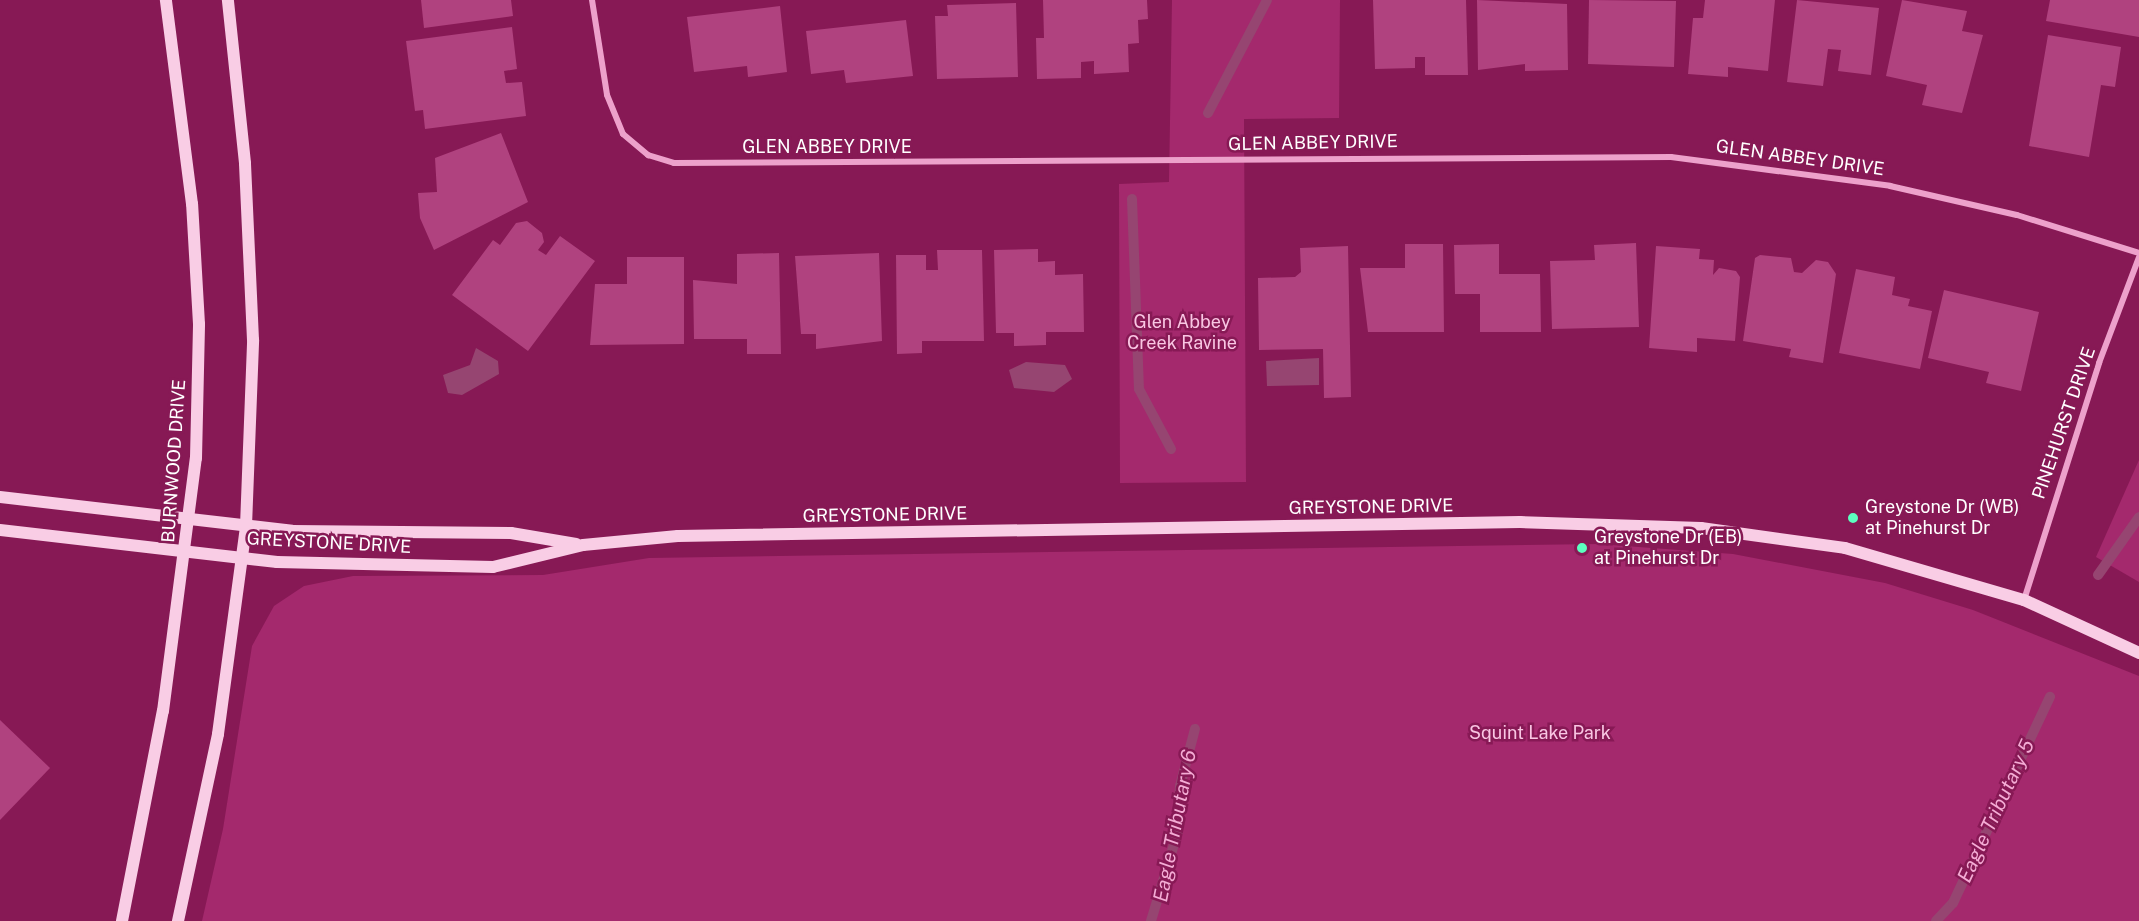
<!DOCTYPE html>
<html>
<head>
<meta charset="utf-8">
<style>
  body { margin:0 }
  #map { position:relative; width:2139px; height:921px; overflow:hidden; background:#871955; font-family:"Public Sans",sans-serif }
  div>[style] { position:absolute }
  .green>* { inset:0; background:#a4296d }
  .water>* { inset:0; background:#964571 }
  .stream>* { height:10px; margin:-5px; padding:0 5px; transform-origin:5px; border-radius:5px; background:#964571 }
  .building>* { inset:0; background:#b0427f }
  .street>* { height:6px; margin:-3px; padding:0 3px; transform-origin:3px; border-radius:3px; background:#eda1cb }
  .secondary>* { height:12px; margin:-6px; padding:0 6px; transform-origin:6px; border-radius:6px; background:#f9cde5 }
  .dots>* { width:16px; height:16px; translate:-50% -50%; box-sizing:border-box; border:3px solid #871955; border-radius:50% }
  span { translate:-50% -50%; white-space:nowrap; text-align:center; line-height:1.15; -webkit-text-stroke:5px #871955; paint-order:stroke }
  .street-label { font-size:18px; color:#fff }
  .park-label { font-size:18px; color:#f9c6e3 }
  .poi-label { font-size:18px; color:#fff }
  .left { translate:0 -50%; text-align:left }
  .water-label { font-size:20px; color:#f4acd5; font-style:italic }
</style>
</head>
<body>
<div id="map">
  <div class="green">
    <div style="clip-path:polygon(1172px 0,1340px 0,1339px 118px,1244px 119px,1246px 482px,1120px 483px,1119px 184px,1169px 182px)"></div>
    <div style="clip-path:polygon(2139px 460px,2139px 582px,2096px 557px)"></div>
    <div style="clip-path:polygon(1598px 544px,1733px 554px,1885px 583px,1973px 610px,2139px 676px,2139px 921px,202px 921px,223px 829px,252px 646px,274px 606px,304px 586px,353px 576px,543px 575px,649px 558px)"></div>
  </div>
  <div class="water">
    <div style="clip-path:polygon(476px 348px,498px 361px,499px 374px,462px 395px,448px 393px,443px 375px,470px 365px)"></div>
    <div style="clip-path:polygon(1319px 358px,1319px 385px,1267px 386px,1266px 361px)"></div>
    <div style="clip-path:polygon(1026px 362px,1065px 365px,1072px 379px,1054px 392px,1014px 388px,1009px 370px)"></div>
  </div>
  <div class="stream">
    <div style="left:1208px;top:113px;width:127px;rotate:-62.4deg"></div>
    <div style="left:1132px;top:199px;width:190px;rotate:87.9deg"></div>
    <div style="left:1139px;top:389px;width:68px;rotate:61.9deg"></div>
    <div style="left:2098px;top:575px;width:71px;rotate:-54.7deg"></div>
    <div style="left:1151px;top:921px;width:94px;rotate:-73.3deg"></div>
    <div style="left:1178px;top:831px;width:45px;rotate:-87.5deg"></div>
    <div style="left:1180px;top:786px;width:59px;rotate:-75.3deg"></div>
    <div style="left:1936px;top:921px;width:25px;rotate:-47deg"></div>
    <div style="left:1953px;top:903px;width:228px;rotate:-64.8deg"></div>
  </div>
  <div class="building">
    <div style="clip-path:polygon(421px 0,511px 0,513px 16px,424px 28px)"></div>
    <div style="clip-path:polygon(1043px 0,1147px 0,1148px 19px,1138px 20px,1139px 43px,1128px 44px,1129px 72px,1094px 74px,1094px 61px,1081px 62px,1081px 78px,1037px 79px,1036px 38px,1044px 38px)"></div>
    <div style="clip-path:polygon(1373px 0,1466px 0,1468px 75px,1425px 75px,1425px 57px,1415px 57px,1415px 68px,1375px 69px)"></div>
    <div style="clip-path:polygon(1477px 0,1567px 4px,1568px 70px,1525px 71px,1525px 64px,1478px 70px)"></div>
    <div style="clip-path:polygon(1589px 0,1676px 1px,1674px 67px,1588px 64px)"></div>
    <div style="clip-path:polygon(1705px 0,1775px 0,1768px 71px,1728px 67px,1728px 77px,1688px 74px,1693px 18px,1703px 18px)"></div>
    <div style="clip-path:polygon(1797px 0,1879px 8px,1871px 75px,1838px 71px,1841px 50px,1828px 49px,1823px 86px,1787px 82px)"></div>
    <div style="clip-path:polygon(1902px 0,1967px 11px,1962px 31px,1983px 35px,1962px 113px,1922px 105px,1927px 85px,1886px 76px)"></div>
    <div style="clip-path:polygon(2050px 0,2139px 0,2139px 37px,2046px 21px)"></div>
    <div style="clip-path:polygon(1016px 3px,1018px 77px,937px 79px,935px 16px,948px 16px,947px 5px)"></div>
    <div style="clip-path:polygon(780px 6px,787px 72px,748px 77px,747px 66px,694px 72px,687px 17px)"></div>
    <div style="clip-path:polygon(906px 20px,913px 76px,846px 83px,844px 70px,811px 74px,806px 31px)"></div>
    <div style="clip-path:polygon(512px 27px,517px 69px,504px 71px,506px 83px,522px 82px,526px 116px,425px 129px,423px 110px,415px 111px,406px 41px)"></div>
    <div style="clip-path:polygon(2048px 35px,2121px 47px,2115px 87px,2101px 85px,2089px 157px,2029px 146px)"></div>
    <div style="clip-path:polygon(501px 133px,528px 202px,434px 250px,420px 218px,418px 193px,437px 192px,435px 158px)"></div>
    <div style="clip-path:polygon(527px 221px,542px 233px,544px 242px,538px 250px,546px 255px,560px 236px,595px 261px,528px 351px,452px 295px,493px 240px,500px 245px,516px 223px)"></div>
    <div style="clip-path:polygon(1636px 243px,1639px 327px,1552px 329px,1550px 261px,1595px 260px,1594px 245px)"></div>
    <div style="clip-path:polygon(1405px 244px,1443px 244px,1444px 332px,1368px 332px,1360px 268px,1405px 268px)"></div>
    <div style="clip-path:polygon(1499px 244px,1499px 274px,1540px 274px,1541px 332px,1480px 332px,1480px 294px,1455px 294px,1454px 245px)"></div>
    <div style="clip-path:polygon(1348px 246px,1351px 397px,1324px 398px,1323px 349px,1259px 350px,1258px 278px,1295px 277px,1301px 272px,1300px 248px)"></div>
    <div style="clip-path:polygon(1656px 246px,1700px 249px,1699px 259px,1714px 260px,1713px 275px,1719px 268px,1736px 271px,1740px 277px,1735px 341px,1697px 338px,1697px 352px,1649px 348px)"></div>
    <div style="clip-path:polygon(1038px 249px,1038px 262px,1055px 261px,1055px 275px,1083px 274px,1084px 332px,1046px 332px,1046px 345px,1014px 346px,1014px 333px,996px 333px,994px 250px)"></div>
    <div style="clip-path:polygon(937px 250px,982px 250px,984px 341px,922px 341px,922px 353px,897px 354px,896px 255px,926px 255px,926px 270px,938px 270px)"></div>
    <div style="clip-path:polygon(779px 253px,781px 354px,747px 354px,747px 339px,694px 339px,693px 280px,737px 284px,737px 254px)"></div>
    <div style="clip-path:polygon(879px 253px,882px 341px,816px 349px,816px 334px,801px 334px,795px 256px)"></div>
    <div style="clip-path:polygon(1760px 255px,1791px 258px,1794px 272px,1802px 273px,1816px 260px,1828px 262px,1836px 274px,1823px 363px,1789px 357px,1791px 349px,1743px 341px,1755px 258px)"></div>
    <div style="clip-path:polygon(627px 257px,684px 257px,684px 344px,590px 345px,595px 284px,627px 284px)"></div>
    <div style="clip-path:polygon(1856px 269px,1895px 277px,1892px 295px,1910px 299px,1908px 306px,1932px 311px,1920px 369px,1839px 353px)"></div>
    <div style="clip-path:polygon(1944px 290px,2039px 312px,2021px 391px,1986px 383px,1989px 372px,1928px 358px)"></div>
    <div style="clip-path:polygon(0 720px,50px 768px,0 820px)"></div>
  </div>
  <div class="street">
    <div style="left:592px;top:0;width:96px;rotate:81deg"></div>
    <div style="left:607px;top:95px;width:42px;rotate:67.7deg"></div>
    <div style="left:623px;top:134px;width:33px;rotate:40deg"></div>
    <div style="left:648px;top:155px;width:27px;rotate:17deg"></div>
    <div style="left:674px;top:163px;width:997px;rotate:-0.34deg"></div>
    <div style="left:1671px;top:157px;width:221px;rotate:7.5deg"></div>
    <div style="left:1890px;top:186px;width:130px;rotate:12.9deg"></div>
    <div style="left:2017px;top:215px;width:128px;rotate:17.3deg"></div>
    <div style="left:2024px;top:600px;width:249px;rotate:-72.4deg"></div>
    <div style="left:2099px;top:363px;width:113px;rotate:-69.3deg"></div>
  </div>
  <div class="secondary">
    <div style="left:0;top:497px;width:294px;rotate:6.6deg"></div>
    <div style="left:292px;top:531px;width:219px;rotate:0.5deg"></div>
    <div style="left:511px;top:533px;width:66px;rotate:9.6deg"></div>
    <div style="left:0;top:530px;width:279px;rotate:6.6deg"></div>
    <div style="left:277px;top:562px;width:216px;rotate:1.3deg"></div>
    <div style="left:493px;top:567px;width:93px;rotate:-13.7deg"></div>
    <div style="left:583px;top:545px;width:95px;rotate:-5.4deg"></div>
    <div style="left:678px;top:536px;width:842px;rotate:-0.95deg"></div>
    <div style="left:1520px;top:522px;width:181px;rotate:1.9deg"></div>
    <div style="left:1701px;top:528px;width:145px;rotate:7.9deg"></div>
    <div style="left:1845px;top:548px;width:186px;rotate:16.2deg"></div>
    <div style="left:2024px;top:600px;width:127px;rotate:24.7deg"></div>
    <div style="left:122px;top:921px;width:214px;rotate:-79deg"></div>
    <div style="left:163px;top:711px;width:255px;rotate:-82.6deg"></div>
    <div style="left:196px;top:458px;width:134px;rotate:-88.7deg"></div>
    <div style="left:199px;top:324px;width:120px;rotate:-93.3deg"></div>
    <div style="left:192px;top:204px;width:206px;rotate:-97.3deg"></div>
    <div style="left:178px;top:921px;width:191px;rotate:-77.9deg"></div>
    <div style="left:218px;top:734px;width:210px;rotate:-82.3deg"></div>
    <div style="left:246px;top:526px;width:186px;rotate:-87.8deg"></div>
    <div style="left:253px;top:340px;width:177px;rotate:-92.6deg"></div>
    <div style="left:245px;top:163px;width:164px;rotate:-96deg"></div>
  </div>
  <div class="dots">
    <div style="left:1853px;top:518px;background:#5cffbf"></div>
    <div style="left:1582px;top:548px;background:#5cffbf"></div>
  </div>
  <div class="street-label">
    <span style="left:1313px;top:143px;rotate:-1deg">GLEN ABBEY DRIVE</span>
    <span style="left:827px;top:147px">GLEN ABBEY DRIVE</span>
    <span style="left:1800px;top:158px;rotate:8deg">GLEN ABBEY DRIVE</span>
    <span style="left:2064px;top:423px;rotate:-71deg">PINEHURST DRIVE</span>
    <span style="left:174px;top:461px;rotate:-86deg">BURNWOOD DRIVE</span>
    <span style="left:1371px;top:507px;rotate:-1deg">GREYSTONE DRIVE</span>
    <span style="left:885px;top:515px;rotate:-1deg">GREYSTONE DRIVE</span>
    <span style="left:329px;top:543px;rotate:3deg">GREYSTONE DRIVE</span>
  </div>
  <div class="park-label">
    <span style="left:1182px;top:333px">Glen Abbey<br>Creek Ravine</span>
    <span style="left:1540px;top:733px">Squint Lake Park</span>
  </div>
  <div class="poi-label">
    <span class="left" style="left:1865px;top:518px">Greystone Dr (WB)<br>at Pinehurst Dr</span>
    <span class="left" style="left:1594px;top:548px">Greystone Dr (EB)<br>at Pinehurst Dr</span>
  </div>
  <div class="water-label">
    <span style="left:1996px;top:811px;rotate:-65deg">Eagle Tributary 5</span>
    <span style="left:1175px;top:826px;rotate:-79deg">Eagle Tributary 6</span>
  </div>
</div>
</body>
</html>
